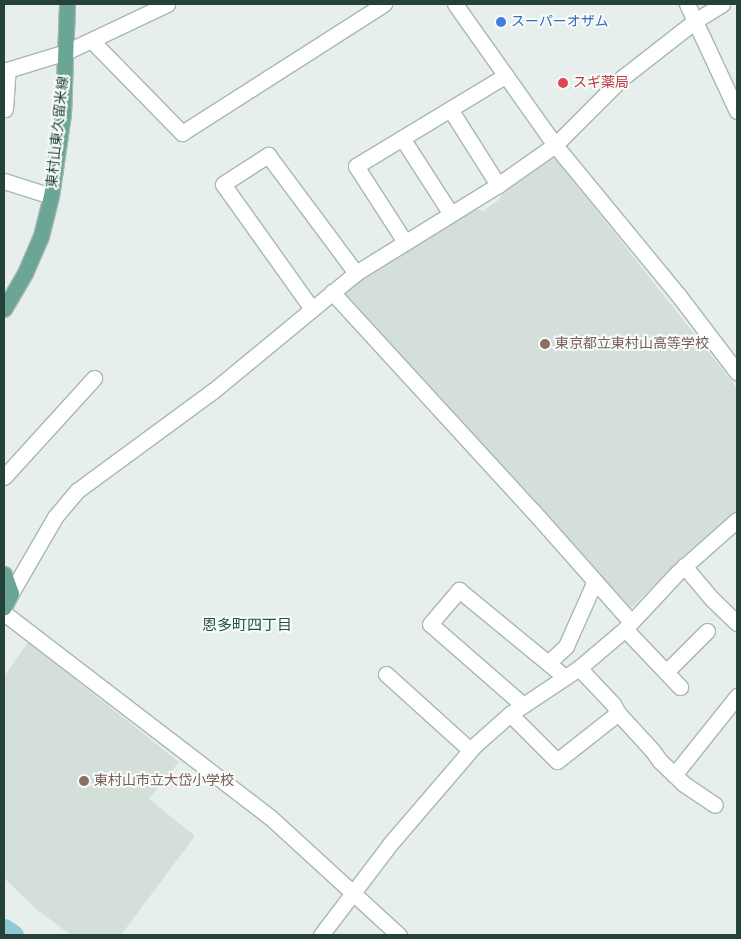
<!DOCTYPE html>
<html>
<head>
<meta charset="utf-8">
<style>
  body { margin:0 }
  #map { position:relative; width:741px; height:939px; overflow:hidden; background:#e6efeb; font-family:Figtree,"Noto Sans JP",sans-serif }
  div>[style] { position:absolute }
  .built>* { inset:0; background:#d4dfda }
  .river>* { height:21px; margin:-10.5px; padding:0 10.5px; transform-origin:10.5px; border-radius:10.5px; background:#8ec9d4 }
  .roads { filter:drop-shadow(1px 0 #a8b8b2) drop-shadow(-1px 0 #a8b8b2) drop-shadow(0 1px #a8b8b2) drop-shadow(0 -1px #a8b8b2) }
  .minor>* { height:15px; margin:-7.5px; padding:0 7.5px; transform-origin:7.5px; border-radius:7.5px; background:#fff }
  .major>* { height:15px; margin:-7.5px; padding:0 7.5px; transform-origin:7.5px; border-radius:7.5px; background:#6aa596 }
  .dots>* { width:14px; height:14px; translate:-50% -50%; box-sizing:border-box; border:2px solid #f7fbf9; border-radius:50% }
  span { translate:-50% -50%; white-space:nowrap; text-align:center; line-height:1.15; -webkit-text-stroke:4px #f7fbf9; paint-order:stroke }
  .shop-label { font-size:14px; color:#366cbe }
  .left { translate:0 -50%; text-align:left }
  .health-label { font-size:14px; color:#be3a42 }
  .street-label { font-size:14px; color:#24423a }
  .education-label { font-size:14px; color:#785e54 }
  .neighbourhood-label { font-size:15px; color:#1f5548 }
  .frame { position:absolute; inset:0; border:5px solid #24423a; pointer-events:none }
</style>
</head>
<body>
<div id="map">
  <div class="built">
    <div style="clip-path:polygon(548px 158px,556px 159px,737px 388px,737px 512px,663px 577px,628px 611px,341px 296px,372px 272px,475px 208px,483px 211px,500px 199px,502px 191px)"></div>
    <div style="clip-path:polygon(28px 642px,179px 762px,149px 799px,195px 836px,121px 935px,71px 935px,36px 909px,4px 878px,4px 677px)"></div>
  </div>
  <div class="river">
    <div style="left:4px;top:929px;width:11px;rotate:34deg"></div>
  </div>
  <div class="roads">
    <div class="minor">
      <div style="left:455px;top:4px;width:173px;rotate:54.7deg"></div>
      <div style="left:555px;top:145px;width:195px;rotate:50.6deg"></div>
      <div style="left:679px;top:296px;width:96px;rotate:52.7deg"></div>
      <div style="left:687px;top:4px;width:118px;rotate:65deg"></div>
      <div style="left:92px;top:41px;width:129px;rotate:45.6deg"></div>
      <div style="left:182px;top:133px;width:240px;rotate:-32.6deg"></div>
      <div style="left:4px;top:71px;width:65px;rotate:-17deg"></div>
      <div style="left:66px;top:52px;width:112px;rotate:-25.4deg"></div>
      <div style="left:5px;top:109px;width:39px;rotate:-86deg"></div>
      <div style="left:450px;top:109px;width:90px;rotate:57.7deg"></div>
      <div style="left:402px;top:138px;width:90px;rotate:57.2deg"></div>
      <div style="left:4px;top:181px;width:49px;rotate:17.7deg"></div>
      <div style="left:405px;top:242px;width:90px;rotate:-122.8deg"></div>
      <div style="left:356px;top:166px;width:175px;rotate:-31.2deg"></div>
      <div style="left:332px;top:292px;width:296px;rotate:47.5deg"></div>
      <div style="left:532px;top:510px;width:149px;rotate:48.5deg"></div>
      <div style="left:312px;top:309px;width:153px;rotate:-125.5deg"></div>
      <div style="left:223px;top:184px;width:54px;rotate:-32.8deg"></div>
      <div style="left:268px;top:155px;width:147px;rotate:53.3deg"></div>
      <div style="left:4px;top:477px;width:134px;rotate:-47.7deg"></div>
      <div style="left:684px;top:566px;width:43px;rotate:49.7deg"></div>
      <div style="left:712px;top:599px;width:35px;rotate:44deg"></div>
      <div style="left:11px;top:593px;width:88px;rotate:-59.9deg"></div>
      <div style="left:55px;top:517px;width:35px;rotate:-50deg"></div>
      <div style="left:78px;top:490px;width:167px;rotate:-36.3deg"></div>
      <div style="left:213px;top:391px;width:185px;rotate:-39.5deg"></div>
      <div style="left:356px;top:273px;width:167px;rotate:-31.8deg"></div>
      <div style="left:498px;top:185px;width:70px;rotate:-35.1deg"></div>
      <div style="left:555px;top:145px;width:95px;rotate:-45deg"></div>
      <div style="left:622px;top:78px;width:93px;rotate:-38deg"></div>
      <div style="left:695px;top:21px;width:32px;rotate:-32deg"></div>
      <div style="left:4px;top:613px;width:335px;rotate:37.5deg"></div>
      <div style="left:270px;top:817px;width:175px;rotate:42.5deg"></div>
      <div style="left:625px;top:629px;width:80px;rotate:46.5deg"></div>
      <div style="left:548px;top:663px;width:25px;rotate:-43deg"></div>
      <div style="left:566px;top:646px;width:71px;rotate:-66deg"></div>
      <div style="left:579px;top:668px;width:50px;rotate:46.6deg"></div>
      <div style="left:613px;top:704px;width:10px;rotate:61deg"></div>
      <div style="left:618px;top:713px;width:50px;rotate:47.4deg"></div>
      <div style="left:652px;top:750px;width:14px;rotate:54deg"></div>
      <div style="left:660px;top:761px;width:33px;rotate:44deg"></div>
      <div style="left:684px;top:784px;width:37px;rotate:34deg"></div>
      <div style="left:666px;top:672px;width:58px;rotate:-45deg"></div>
      <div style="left:386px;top:674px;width:113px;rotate:42.1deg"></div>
      <div style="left:523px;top:705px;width:123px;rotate:-138.9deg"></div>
      <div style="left:430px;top:624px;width:45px;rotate:-49.5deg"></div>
      <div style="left:459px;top:590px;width:137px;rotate:39.4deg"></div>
      <div style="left:510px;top:714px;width:66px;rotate:45deg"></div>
      <div style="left:557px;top:761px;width:78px;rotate:-38.2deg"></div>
      <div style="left:674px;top:775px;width:101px;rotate:-51.4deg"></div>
      <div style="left:321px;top:935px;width:114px;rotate:-52.8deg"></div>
      <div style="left:390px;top:844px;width:129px;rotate:-49.4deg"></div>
      <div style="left:474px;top:746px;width:48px;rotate:-41.6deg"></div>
      <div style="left:510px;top:714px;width:83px;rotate:-33.7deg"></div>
      <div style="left:579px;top:668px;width:60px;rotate:-40.3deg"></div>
      <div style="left:625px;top:629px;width:76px;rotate:-47.1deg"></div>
      <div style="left:677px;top:573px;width:80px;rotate:-41.5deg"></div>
    </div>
    <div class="major">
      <div style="left:4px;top:309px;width:42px;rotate:-59.7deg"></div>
      <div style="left:25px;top:273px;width:40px;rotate:-66.6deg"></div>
      <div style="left:41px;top:236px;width:41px;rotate:-76deg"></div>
      <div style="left:51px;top:196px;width:83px;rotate:-81.7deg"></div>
      <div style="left:63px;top:114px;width:110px;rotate:-87.9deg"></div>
      <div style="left:4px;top:574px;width:20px;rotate:70deg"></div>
      <div style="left:11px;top:593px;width:16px;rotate:117deg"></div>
    </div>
  </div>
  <div class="dots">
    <div style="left:501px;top:22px;background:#3f7fe0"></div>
    <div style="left:563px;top:83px;background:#e0444e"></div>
    <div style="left:545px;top:344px;background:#8d6e63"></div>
    <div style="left:84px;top:781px;background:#8d6e63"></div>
  </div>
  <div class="shop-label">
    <span class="left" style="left:511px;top:22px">スーパーオザム</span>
  </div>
  <div class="health-label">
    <span class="left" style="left:573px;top:83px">スギ薬局</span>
  </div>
  <div class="street-label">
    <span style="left:58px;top:132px;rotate:-84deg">東村山東久留米線</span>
  </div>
  <div class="education-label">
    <span class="left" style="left:555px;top:344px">東京都立東村山高等学校</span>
    <span class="left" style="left:94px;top:781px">東村山市立大岱小学校</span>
  </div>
  <div class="neighbourhood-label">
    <span style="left:247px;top:626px">恩多町四丁目</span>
  </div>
  <div class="frame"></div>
</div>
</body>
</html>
